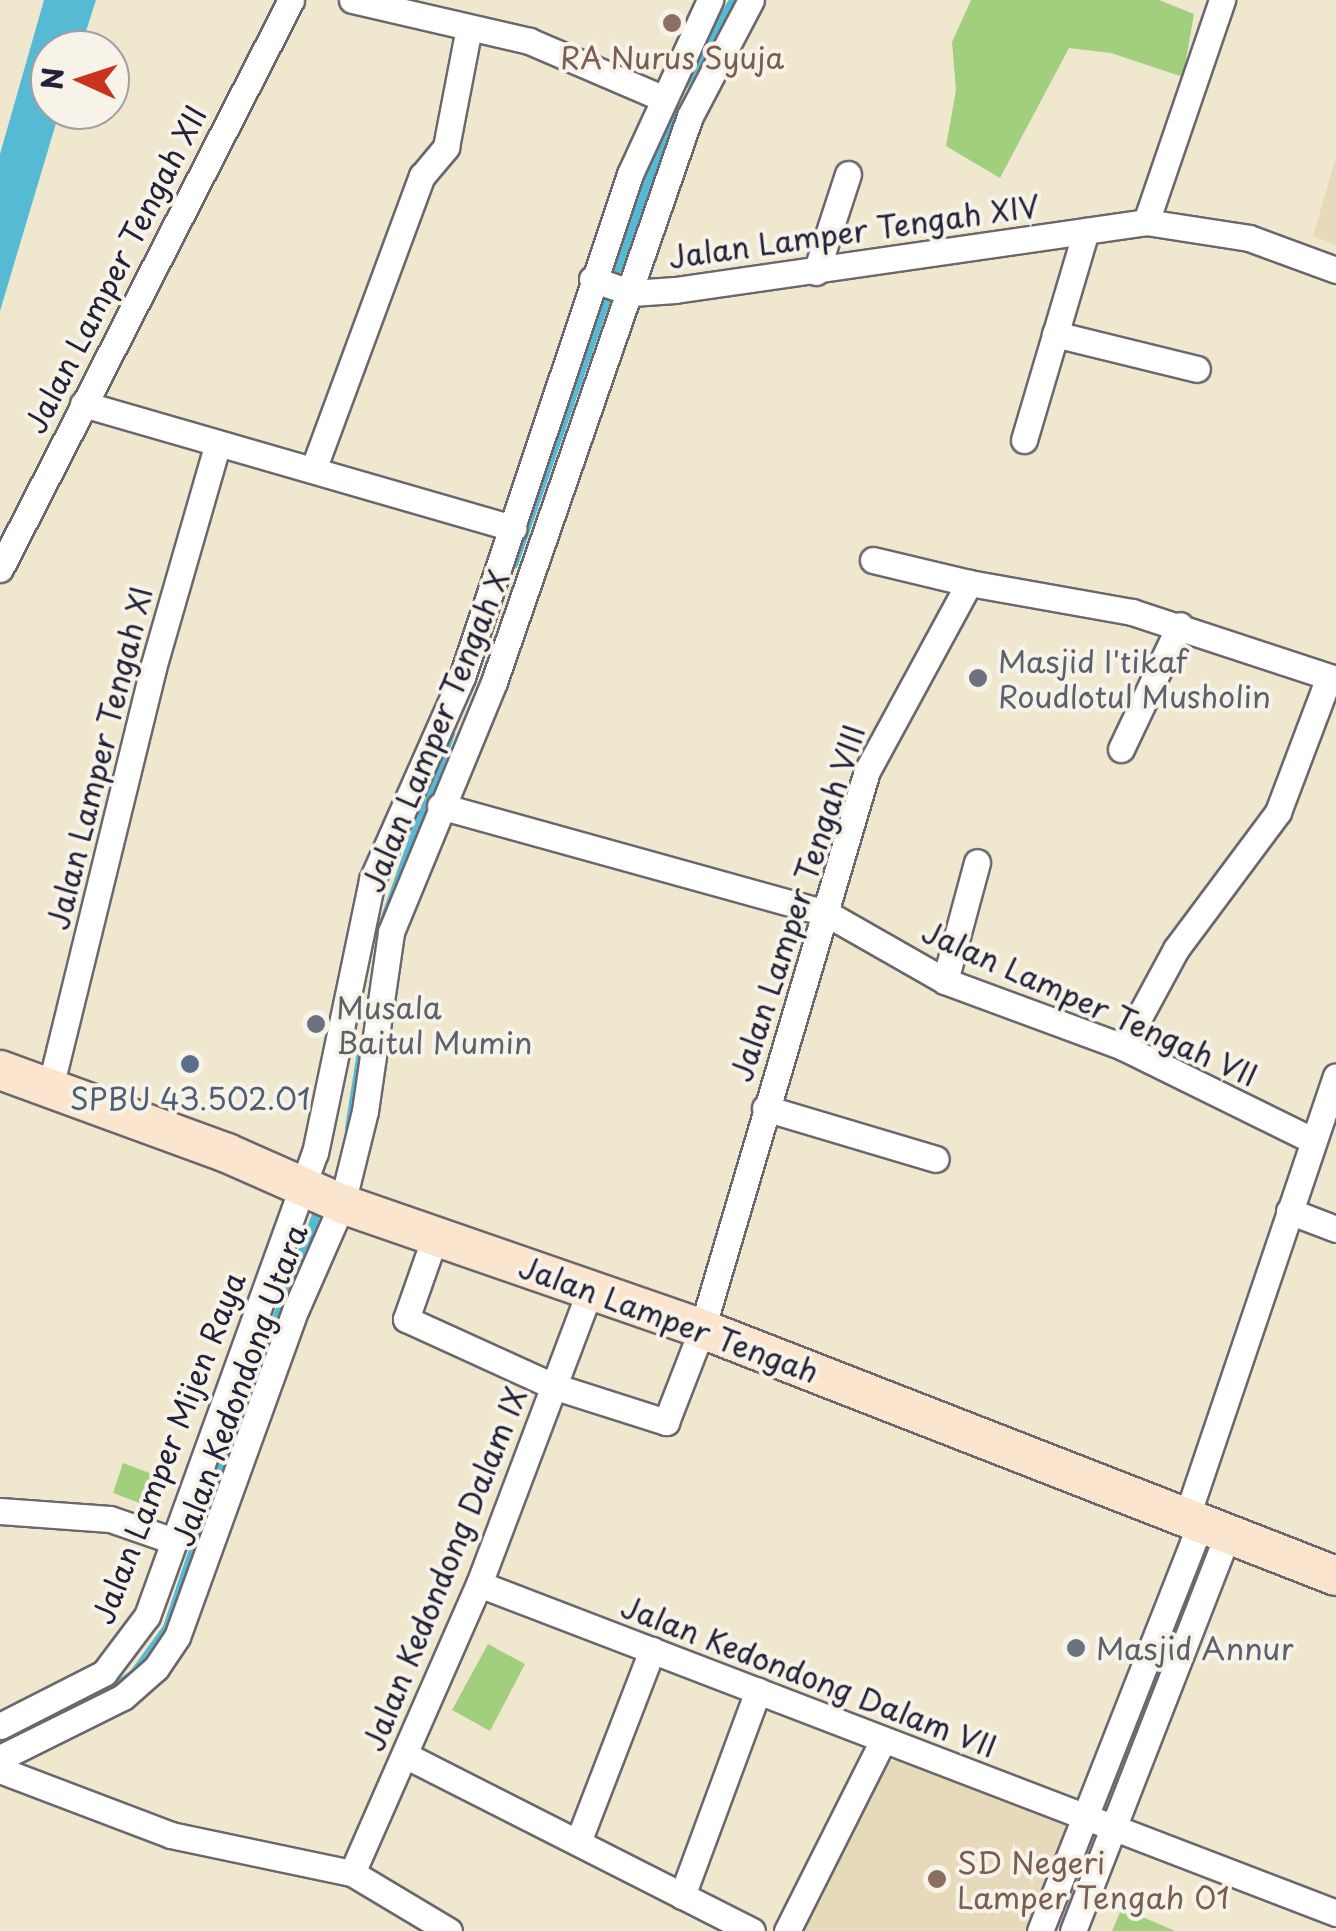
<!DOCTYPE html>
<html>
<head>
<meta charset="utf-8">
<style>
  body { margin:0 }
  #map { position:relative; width:1336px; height:1931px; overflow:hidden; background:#efe8ce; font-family:"Playpen Sans",sans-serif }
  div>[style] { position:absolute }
  .built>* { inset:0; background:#e7daba }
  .green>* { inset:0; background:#a1cf7d }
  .water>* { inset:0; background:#56bad4 }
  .stream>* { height:9px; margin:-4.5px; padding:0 4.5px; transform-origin:4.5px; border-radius:4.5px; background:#56bad4 }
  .roads { filter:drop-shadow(2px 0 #6a676e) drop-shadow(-2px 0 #6a676e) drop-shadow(0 2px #6a676e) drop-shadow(0 -2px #6a676e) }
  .street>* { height:25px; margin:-12.5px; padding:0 12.5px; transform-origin:12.5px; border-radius:12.5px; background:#fff }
  .secondary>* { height:38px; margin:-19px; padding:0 19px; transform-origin:19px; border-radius:19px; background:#fbe5cf }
  .dots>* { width:28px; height:28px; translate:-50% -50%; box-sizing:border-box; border:5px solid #f7f3e8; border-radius:50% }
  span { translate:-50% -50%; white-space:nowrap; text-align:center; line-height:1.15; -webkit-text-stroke:8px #f7f3e8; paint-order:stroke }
  .education-label { font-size:30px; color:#785e54 }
  .left { translate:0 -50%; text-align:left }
  .street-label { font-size:30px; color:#22223b }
  .worship-label { font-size:30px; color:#5b616d }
  .service-label { font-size:30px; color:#4e5e75 }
  .north { position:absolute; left:30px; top:30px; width:100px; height:100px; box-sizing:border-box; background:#f7f3e8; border:2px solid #a29fa3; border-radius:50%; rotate:273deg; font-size:28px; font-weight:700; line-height:40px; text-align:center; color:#22223b }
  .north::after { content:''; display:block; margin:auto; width:35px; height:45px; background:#c8321e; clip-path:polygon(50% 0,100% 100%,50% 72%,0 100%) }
</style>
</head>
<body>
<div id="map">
  <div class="built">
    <div style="clip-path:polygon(1336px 157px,1336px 245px,1313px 236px)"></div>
    <div style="clip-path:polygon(901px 1757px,1075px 1828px,1027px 1931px,797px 1931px,878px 1769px)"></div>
  </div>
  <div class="green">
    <div style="clip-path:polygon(971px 0,1159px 0,1194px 14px,1183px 77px,1111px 53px,1069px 48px,1000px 178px,946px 146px,956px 90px,952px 42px)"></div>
    <div style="clip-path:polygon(123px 1463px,160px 1477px,150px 1507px,113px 1493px)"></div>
    <div style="clip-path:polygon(488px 1644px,525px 1664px,490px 1731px,452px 1710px)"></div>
    <div style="clip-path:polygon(1122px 1908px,1175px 1931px,1112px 1931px)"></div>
  </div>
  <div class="water">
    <div style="clip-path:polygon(44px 0,96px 0,80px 50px,50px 50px,50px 110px,60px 110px,0 311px,0 154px)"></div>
  </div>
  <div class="stream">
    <div style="left:684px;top:84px;width:97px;rotate:-59.7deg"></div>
    <div style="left:513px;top:564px;width:479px;rotate:-70.7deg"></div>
    <div style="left:380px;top:931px;width:210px;rotate:-70.5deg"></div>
    <div style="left:349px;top:1128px;width:84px;rotate:-81.1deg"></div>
    <div style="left:100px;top:1696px;width:40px;rotate:-34deg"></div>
    <div style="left:133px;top:1674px;width:58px;rotate:-54.1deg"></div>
    <div style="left:167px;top:1627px;width:208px;rotate:-71.5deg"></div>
    <div style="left:233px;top:1430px;width:244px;rotate:-68.9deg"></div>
    <div style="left:0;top:1742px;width:50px;rotate:-23.5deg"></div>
  </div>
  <div class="roads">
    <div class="street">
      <div style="left:352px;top:0;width:182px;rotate:13deg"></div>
      <div style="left:529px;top:41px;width:145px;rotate:23.2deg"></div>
      <div style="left:1146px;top:222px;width:235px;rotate:-71.1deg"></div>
      <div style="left:816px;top:272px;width:103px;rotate:-71.9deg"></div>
      <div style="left:592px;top:279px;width:42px;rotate:19.3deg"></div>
      <div style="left:632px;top:293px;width:43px;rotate:-4deg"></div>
      <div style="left:675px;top:290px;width:476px;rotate:-8.2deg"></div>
      <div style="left:1146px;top:222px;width:104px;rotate:8.8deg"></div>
      <div style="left:1249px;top:238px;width:93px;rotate:20.2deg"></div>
      <div style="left:1055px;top:334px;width:146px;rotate:13.8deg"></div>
      <div style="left:83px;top:404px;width:448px;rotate:16.1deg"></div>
      <div style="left:1024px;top:440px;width:218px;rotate:-73.5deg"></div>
      <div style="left:313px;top:470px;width:314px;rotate:-69.7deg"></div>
      <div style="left:422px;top:176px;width:38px;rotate:-50deg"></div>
      <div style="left:446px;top:147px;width:121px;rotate:-79.1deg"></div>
      <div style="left:873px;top:560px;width:99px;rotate:13.5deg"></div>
      <div style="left:0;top:569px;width:639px;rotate:-62.91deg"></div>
      <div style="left:1121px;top:749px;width:137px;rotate:-64.6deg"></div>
      <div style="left:440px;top:806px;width:401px;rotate:15.5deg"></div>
      <div style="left:826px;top:913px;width:137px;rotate:29.7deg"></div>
      <div style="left:945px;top:981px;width:190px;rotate:20.3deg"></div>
      <div style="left:1123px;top:1047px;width:211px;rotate:26.2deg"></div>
      <div style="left:945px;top:981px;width:123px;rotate:-74.9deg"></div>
      <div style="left:1123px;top:1047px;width:111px;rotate:-61.6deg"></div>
      <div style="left:1176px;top:949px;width:171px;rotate:-53.3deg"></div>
      <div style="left:1278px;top:812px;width:144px;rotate:-69.3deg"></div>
      <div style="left:50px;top:1088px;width:432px;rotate:-76.2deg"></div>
      <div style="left:153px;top:668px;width:231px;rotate:-73.9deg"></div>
      <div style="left:765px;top:1108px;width:178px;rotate:16.6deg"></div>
      <div style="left:1289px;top:1211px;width:50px;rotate:21deg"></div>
      <div style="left:436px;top:1234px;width:90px;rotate:109.4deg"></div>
      <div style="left:406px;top:1319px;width:162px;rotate:24.5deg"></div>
      <div style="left:553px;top:1386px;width:119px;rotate:17.7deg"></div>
      <div style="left:666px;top:1422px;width:100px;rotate:-68.8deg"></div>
      <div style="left:702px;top:1329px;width:582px;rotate:-73.53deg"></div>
      <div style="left:867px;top:771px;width:214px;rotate:-61.5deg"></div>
      <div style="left:969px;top:583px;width:166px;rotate:10.1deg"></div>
      <div style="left:1132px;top:612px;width:215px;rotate:18.2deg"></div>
      <div style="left:0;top:1511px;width:110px;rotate:4.2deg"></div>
      <div style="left:110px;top:1519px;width:68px;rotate:19deg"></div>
      <div style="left:1187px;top:1516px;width:464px;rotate:-71.3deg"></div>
      <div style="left:479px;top:1584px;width:918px;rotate:21deg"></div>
      <div style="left:0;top:1726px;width:117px;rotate:-27deg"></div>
      <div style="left:104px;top:1673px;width:71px;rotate:-53deg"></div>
      <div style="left:147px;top:1616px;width:493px;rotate:-70.1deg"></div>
      <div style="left:315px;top:1153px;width:279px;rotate:-78.2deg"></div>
      <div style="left:372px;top:880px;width:222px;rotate:-66.1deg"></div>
      <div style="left:462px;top:677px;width:530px;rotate:-71.53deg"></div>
      <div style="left:630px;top:174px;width:192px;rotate:-65.3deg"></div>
      <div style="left:405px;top:1755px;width:389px;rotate:26.9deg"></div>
      <div style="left:0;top:1758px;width:137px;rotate:-26.4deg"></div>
      <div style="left:123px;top:1697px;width:44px;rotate:-41.3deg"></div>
      <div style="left:156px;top:1668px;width:37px;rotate:-56deg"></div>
      <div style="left:177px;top:1637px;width:349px;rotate:-70.1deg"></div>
      <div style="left:296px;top:1309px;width:115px;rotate:-66.3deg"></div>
      <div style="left:342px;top:1204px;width:96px;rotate:-76.1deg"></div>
      <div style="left:365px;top:1111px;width:181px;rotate:-81.7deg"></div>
      <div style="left:391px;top:932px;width:270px;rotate:-67.6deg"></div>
      <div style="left:494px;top:682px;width:599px;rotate:-70.9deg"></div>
      <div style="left:690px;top:116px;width:131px;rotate:-62.3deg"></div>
      <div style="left:0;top:1770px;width:183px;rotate:20.8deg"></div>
      <div style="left:171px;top:1835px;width:185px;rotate:11.9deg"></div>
      <div style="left:352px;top:1873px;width:113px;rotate:30.9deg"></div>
      <div style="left:578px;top:1842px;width:206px;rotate:-68.9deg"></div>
      <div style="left:352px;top:1873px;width:316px;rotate:-66.3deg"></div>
      <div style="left:479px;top:1584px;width:316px;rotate:-69.3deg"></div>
      <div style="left:682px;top:1896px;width:219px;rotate:-69.7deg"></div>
      <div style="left:787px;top:1931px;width:214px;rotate:-63.3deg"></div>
      <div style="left:1040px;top:1931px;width:440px;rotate:-68.5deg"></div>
      <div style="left:1073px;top:1931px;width:426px;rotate:-68.7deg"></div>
    </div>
    <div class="secondary">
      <div style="left:0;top:1070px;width:242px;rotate:20.1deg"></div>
      <div style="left:227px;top:1153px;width:126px;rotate:23.9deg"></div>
      <div style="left:342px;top:1204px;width:381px;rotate:19.1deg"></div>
      <div style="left:702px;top:1329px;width:680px;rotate:21.29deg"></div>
    </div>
  </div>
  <div class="dots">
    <div style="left:672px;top:23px;background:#8d6e63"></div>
    <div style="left:978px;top:678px;background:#6b7280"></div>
    <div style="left:316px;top:1024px;background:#6b7280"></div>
    <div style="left:190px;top:1064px;background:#5c6f8a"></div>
    <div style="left:1076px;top:1648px;background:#6b7280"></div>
    <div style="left:937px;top:1879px;background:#8d6e63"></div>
  </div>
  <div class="education-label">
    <span style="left:672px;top:57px">RA Nurus Syuja</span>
    <span class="left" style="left:957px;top:1879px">SD Negeri<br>Lamper Tengah 01</span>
  </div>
  <div class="street-label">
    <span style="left:854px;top:231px;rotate:-8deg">Jalan Lamper Tengah XIV</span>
    <span style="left:115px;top:269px;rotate:-63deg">Jalan Lamper Tengah XII</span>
    <span style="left:435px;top:731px;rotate:-68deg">Jalan Lamper Tengah X</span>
    <span style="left:99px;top:758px;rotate:-76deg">Jalan Lamper Tengah XI</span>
    <span style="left:797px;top:903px;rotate:-72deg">Jalan Lamper Tengah VIII</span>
    <span style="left:1090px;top:1003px;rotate:24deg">Jalan Lamper Tengah VII</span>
    <span style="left:669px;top:1319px;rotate:20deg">Jalan Lamper Tengah</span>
    <span style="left:239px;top:1385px;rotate:-70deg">Jalan Kedondong Utara</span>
    <span style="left:168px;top:1448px;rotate:-69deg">Jalan Lamper Mijen Raya</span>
    <span style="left:444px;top:1569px;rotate:-68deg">Jalan Kedondong Dalam IX</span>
    <span style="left:809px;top:1676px;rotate:21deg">Jalan Kedondong Dalam VII</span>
  </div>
  <div class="worship-label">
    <span class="left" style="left:998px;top:678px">Masjid I'tikaf<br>Roudlotul Musholin</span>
    <span class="left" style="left:336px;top:1024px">Musala<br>Baitul Mumin</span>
    <span class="left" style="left:1096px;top:1648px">Masjid Annur</span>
  </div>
  <div class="service-label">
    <span style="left:190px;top:1098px">SPBU 43.502.01</span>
  </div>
  <div class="north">N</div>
</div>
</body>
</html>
